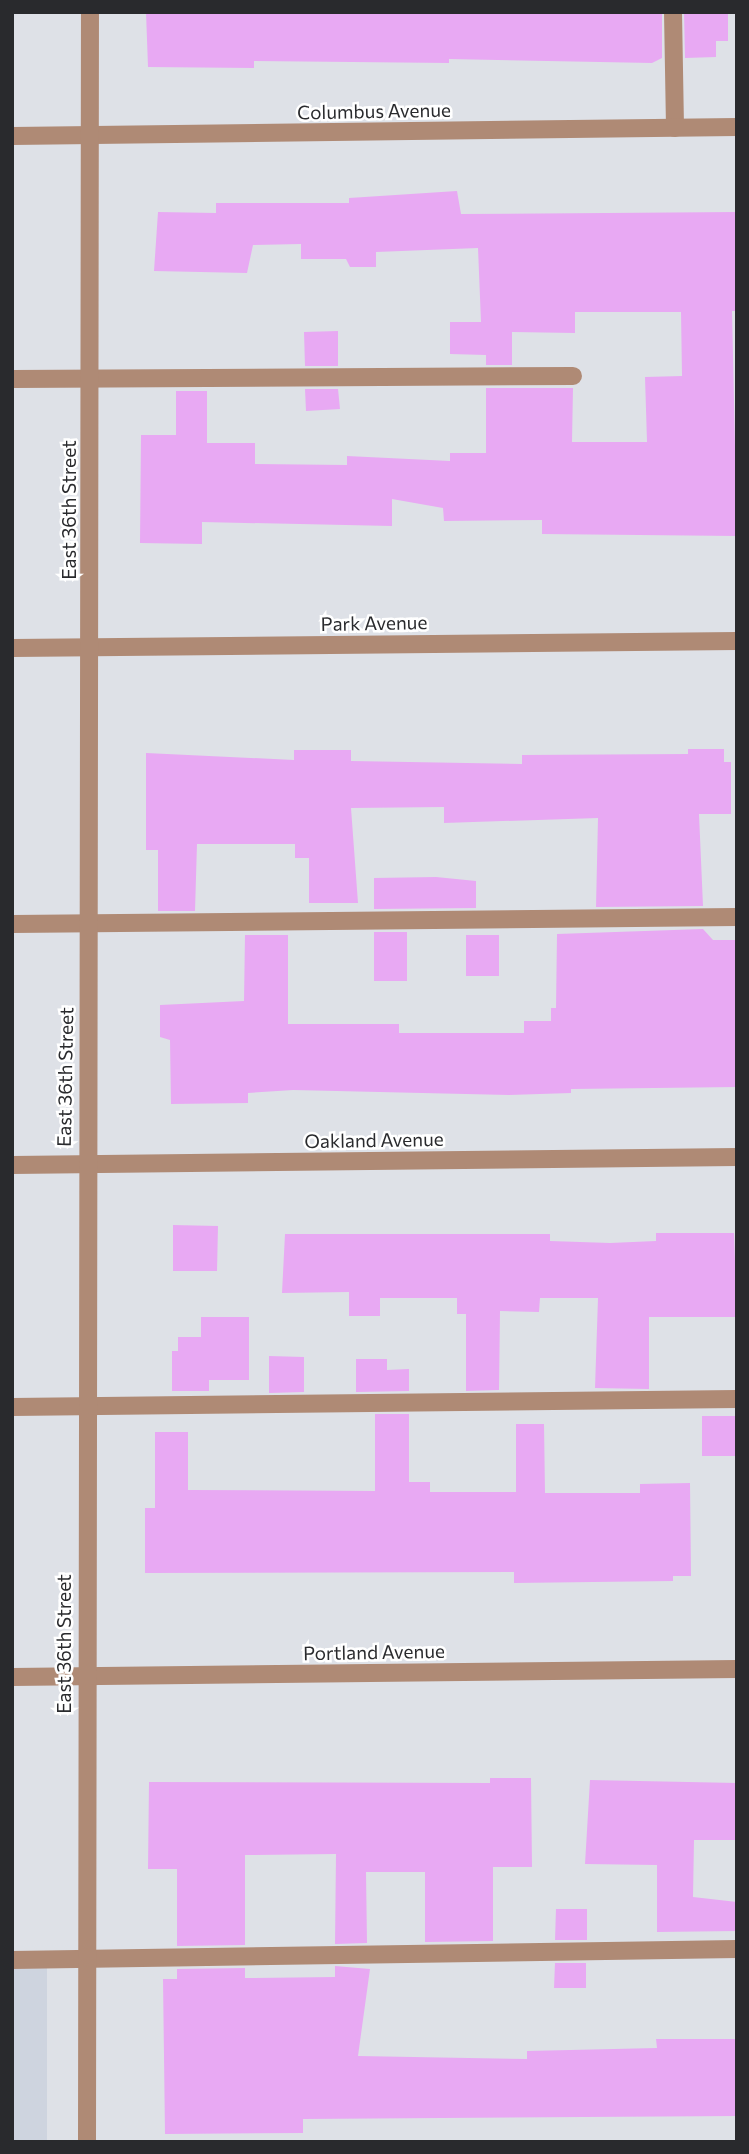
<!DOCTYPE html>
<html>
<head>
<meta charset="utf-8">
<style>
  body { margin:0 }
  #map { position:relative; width:749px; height:2154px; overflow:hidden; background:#dee1e7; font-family:Commissioner,sans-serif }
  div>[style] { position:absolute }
  .built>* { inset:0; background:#ced4df }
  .building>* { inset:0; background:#e8a9f3 }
  .service>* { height:18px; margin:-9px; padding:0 9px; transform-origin:9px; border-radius:9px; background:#af8a75 }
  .minor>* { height:18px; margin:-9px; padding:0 9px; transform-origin:9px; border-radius:9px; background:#af8a75 }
  .tertiary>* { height:18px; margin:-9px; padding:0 9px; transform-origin:9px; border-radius:9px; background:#af8a75 }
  span { translate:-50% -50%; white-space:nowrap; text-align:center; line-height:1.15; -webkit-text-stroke:5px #fff; paint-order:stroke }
  .street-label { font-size:19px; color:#292a2d }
  .frame { position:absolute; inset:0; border:14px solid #292a2d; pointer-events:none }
</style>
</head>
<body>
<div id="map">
  <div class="built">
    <div style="clip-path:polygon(47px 1957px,47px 2142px,12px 2142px,12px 1958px)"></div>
  </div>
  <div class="building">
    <div style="clip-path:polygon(146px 12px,662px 12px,662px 58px,652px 63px,449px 59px,449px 63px,254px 61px,254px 68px,148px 67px)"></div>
    <div style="clip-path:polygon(684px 12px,728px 12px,728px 41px,716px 41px,716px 57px,685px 58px)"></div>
    <div style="clip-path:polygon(457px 191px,461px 214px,737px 212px,737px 311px,732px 311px,737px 536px,542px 534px,542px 520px,444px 521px,443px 508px,392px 499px,392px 526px,202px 522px,202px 544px,140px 543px,141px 435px,176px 435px,176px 391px,207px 391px,207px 443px,255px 443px,255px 464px,347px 465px,347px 456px,450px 461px,450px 453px,486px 453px,486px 388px,573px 388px,572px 442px,647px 442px,645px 377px,682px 376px,681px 312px,575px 312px,575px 333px,512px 332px,512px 365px,486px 365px,486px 355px,450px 354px,450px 322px,481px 322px,478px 248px,376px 252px,376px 267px,350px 267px,346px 259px,301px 259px,301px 244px,253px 245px,247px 273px,154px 271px,158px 212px,216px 213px,216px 203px,349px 203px,349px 198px)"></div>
    <div style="clip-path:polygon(338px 331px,338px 366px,305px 366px,304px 332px)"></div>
    <div style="clip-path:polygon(305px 389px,338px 389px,340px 409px,306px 411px)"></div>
    <div style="clip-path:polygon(688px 749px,724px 749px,724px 762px,731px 762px,731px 814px,699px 814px,703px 906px,596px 907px,598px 818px,444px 823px,444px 807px,351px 808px,358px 903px,309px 903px,309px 858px,295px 858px,295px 844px,197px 844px,195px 911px,158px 911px,158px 850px,146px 850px,146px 753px,294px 760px,294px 750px,351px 750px,351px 761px,522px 764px,522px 755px,688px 754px)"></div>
    <div style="clip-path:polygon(436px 877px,476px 881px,476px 908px,374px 909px,374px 878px)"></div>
    <div style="clip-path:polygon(703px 929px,713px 940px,737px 940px,737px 1087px,571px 1089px,571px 1093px,509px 1095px,293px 1090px,248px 1093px,248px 1103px,171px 1104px,170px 1040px,160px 1037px,160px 1005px,244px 1001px,245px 935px,288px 935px,288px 1024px,399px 1024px,399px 1033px,524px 1033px,524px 1021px,551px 1021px,551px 1008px,556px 1008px,557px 934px)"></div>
    <div style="clip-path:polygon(374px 932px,407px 932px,407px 981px,374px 981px)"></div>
    <div style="clip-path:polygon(466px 935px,499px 935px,499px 976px,466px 976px)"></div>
    <div style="clip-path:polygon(173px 1225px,218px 1226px,217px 1271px,173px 1271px)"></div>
    <div style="clip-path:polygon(656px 1233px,734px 1233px,737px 1317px,649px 1317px,649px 1389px,595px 1388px,598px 1298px,540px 1298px,539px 1312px,500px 1311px,499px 1390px,466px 1391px,466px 1314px,457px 1314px,457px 1298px,380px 1298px,380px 1316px,349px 1316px,349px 1292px,282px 1293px,285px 1234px,550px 1234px,550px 1241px,610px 1243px,656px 1241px)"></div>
    <div style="clip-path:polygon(201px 1317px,249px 1317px,249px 1380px,209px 1380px,209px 1391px,172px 1391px,172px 1351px,178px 1351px,178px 1337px,201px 1337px)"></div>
    <div style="clip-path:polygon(269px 1356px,304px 1357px,304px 1392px,269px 1393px)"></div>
    <div style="clip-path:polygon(356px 1359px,387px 1359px,387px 1370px,409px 1369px,409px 1391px,356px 1392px)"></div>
    <div style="clip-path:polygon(375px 1414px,409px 1414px,409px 1482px,430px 1482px,430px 1492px,516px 1492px,516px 1424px,544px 1424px,545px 1493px,640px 1493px,640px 1484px,690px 1483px,691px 1576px,673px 1576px,673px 1581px,514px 1583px,514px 1572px,145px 1573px,145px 1508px,155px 1508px,155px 1432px,188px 1432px,188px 1490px,375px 1491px)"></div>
    <div style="clip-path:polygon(702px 1416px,735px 1416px,735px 1456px,702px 1456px)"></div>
    <div style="clip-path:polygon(490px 1778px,531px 1778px,532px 1867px,493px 1867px,493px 1941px,425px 1942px,425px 1872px,366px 1872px,367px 1943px,335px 1944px,336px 1854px,245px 1855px,245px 1945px,177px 1946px,177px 1869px,148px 1869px,149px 1782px,490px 1783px)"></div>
    <div style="clip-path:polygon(590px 1780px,737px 1783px,737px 1840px,694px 1840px,693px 1897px,737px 1902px,737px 1931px,657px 1932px,657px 1865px,585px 1864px)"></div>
    <div style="clip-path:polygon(556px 1909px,587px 1909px,587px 1940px,555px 1940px)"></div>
    <div style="clip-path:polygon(555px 1963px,586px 1963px,586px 1988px,554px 1988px)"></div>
    <div style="clip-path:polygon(335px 1966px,370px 1969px,358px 2056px,527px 2059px,527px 2051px,657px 2048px,656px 2039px,737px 2039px,737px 2116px,303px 2119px,303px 2133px,165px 2134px,163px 1979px,177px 1979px,177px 1969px,245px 1968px,245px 1978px,335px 1977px)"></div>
  </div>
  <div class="service">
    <div style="left:673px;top:12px;width:116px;rotate:89deg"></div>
    <div style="left:12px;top:379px;width:561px;rotate:-0.31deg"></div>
    <div style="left:12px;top:924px;width:725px;rotate:-0.55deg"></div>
    <div style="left:12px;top:1407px;width:725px;rotate:-0.63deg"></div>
    <div style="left:12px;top:1960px;width:725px;rotate:-0.87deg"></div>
  </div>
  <div class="minor">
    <div style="left:12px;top:136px;width:725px;rotate:-0.71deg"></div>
    <div style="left:12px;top:1165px;width:725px;rotate:-0.63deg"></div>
  </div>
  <div class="tertiary">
    <div style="left:12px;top:648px;width:725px;rotate:-0.55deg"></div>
    <div style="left:12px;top:1677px;width:725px;rotate:-0.63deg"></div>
    <div style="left:87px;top:2142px;width:2130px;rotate:-89.92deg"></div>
  </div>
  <div class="street-label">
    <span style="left:374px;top:111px;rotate:-1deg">Columbus Avenue</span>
    <span style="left:69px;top:510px;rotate:-90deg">East 36th Street</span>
    <span style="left:374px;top:623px;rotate:-1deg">Park Avenue</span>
    <span style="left:65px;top:1077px;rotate:-89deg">East 36th Street</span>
    <span style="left:374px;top:1140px;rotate:-1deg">Oakland Avenue</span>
    <span style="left:64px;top:1644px;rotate:-90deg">East 36th Street</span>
    <span style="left:374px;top:1652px;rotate:-1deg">Portland Avenue</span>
  </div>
  <div class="frame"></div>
</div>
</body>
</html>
